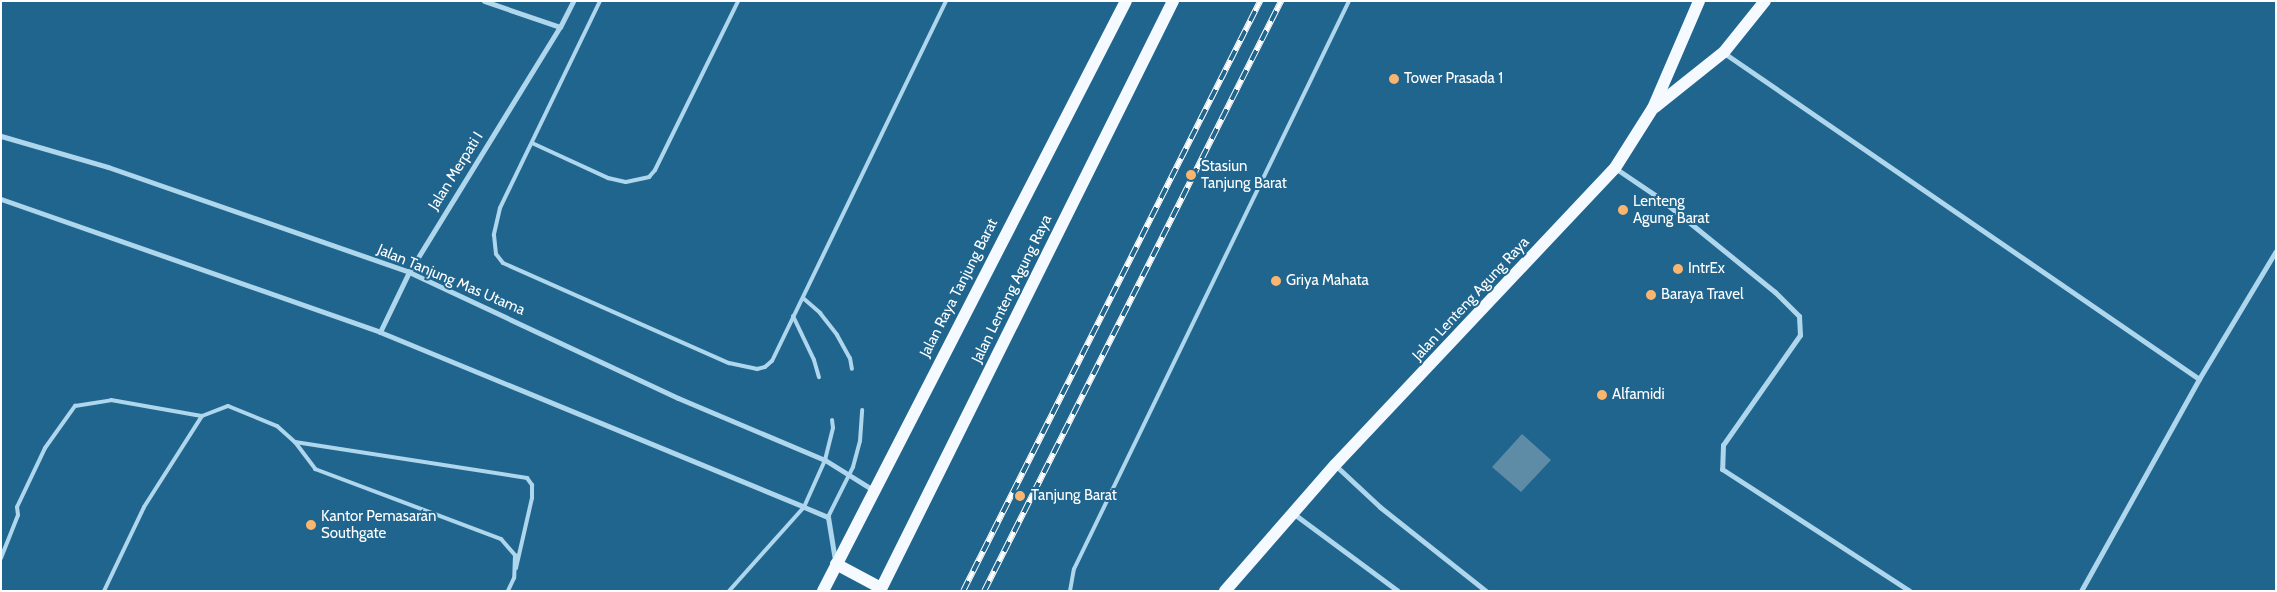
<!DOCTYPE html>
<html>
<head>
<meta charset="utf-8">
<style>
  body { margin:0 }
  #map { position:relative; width:2277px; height:592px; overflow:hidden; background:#20658e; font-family:Cabin,sans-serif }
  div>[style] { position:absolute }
  .water>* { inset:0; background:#5e8ca7 }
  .service>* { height:4px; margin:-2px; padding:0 2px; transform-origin:2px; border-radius:2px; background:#aed6ec }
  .minor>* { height:5px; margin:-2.5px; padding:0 2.5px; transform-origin:2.5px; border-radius:2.5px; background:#aed6ec }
  .primary>* { height:12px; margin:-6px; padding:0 6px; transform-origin:6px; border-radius:6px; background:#f4faff }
  .rail>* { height:5.5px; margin-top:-2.75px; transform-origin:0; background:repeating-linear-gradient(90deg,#20658e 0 11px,#fff 0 22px); box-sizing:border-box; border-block:1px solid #fff }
  .dots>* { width:14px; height:14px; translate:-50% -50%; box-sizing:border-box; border:2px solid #20658e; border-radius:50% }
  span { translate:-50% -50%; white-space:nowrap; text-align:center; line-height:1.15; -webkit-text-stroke:4px #20658e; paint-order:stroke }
  .poi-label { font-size:15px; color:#fff }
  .left { translate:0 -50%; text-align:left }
  .street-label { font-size:15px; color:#fff }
  .frame { position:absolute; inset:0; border:2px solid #fff; pointer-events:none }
</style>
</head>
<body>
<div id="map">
  <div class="water">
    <div style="clip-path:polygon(1522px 434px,1551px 460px,1521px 492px,1492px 467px)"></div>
  </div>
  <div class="service">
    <div style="left:600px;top:1px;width:230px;rotate:115.8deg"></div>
    <div style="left:500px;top:208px;width:28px;rotate:103deg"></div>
    <div style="left:494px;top:235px;width:19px;rotate:84deg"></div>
    <div style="left:496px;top:254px;width:11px;rotate:52deg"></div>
    <div style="left:503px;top:263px;width:247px;rotate:23.9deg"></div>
    <div style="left:729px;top:363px;width:29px;rotate:12deg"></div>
    <div style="left:757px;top:369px;width:8px;rotate:-14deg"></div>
    <div style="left:765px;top:367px;width:9px;rotate:-41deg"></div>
    <div style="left:772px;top:361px;width:400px;rotate:-64.2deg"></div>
    <div style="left:532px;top:143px;width:84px;rotate:24.7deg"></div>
    <div style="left:608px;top:178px;width:18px;rotate:13deg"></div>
    <div style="left:626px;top:182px;width:24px;rotate:-12deg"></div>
    <div style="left:649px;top:177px;width:9px;rotate:-49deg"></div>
    <div style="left:655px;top:170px;width:188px;rotate:-63.8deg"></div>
    <div style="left:803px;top:298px;width:23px;rotate:41deg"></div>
    <div style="left:820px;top:313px;width:28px;rotate:52deg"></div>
    <div style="left:837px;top:335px;width:26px;rotate:61deg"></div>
    <div style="left:850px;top:358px;width:11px;rotate:80deg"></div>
    <div style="left:793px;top:316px;width:49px;rotate:64.5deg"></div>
    <div style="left:814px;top:360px;width:18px;rotate:74deg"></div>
    <div style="left:295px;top:442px;width:235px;rotate:8.8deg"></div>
    <div style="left:527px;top:478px;width:9px;rotate:54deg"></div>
    <div style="left:532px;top:485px;width:13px;rotate:90deg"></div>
    <div style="left:532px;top:498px;width:72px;rotate:102.9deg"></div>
    <div style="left:828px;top:517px;width:56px;rotate:-63.4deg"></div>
    <div style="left:853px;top:467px;width:27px;rotate:-75deg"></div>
    <div style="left:860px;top:441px;width:31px;rotate:-86deg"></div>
    <div style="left:1px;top:558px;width:46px;rotate:-68.4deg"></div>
    <div style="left:18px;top:515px;width:8px;rotate:-97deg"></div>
    <div style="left:17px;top:507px;width:65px;rotate:-64.6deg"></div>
    <div style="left:45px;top:448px;width:52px;rotate:-54.5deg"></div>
    <div style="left:75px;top:406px;width:36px;rotate:-9deg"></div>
    <div style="left:111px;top:400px;width:92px;rotate:10deg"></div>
    <div style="left:104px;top:591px;width:93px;rotate:-64.5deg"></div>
    <div style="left:144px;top:507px;width:108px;rotate:-57.5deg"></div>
    <div style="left:202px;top:416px;width:28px;rotate:-21deg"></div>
    <div style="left:228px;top:406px;width:53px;rotate:22.2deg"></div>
    <div style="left:277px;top:426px;width:24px;rotate:42deg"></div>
    <div style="left:295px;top:442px;width:34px;rotate:53deg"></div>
    <div style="left:315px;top:469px;width:199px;rotate:20.6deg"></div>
    <div style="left:501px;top:539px;width:21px;rotate:49deg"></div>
    <div style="left:515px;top:555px;width:23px;rotate:92deg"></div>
    <div style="left:514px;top:578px;width:14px;rotate:115deg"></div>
    <div style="left:729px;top:591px;width:113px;rotate:-48.2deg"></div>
    <div style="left:804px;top:507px;width:51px;rotate:-65.9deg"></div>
    <div style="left:825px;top:460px;width:33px;rotate:-76deg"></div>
    <div style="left:833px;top:428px;width:8px;rotate:-97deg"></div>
    <div style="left:1070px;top:591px;width:22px;rotate:-80deg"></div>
    <div style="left:1074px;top:569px;width:631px;rotate:-64.17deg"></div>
  </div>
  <div class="minor">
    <div style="left:484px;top:1px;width:80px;rotate:18.9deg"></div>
    <div style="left:1724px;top:53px;width:576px;rotate:34.46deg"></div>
    <div style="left:1px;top:136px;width:111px;rotate:16.2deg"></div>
    <div style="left:108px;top:167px;width:319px;rotate:19.2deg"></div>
    <div style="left:409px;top:272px;width:297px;rotate:25.1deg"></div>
    <div style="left:678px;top:398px;width:160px;rotate:22.9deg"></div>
    <div style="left:825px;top:460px;width:57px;rotate:32deg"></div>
    <div style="left:1615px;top:168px;width:52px;rotate:34deg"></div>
    <div style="left:1658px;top:197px;width:151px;rotate:39.1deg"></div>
    <div style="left:1775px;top:292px;width:34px;rotate:45deg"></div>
    <div style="left:1799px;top:316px;width:19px;rotate:87deg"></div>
    <div style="left:1800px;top:335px;width:134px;rotate:125deg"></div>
    <div style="left:1723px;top:445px;width:24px;rotate:92deg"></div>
    <div style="left:1722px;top:469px;width:224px;rotate:33deg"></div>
    <div style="left:1px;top:199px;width:402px;rotate:19.3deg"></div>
    <div style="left:380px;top:332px;width:459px;rotate:22.4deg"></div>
    <div style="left:804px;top:507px;width:26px;rotate:23deg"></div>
    <div style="left:828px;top:517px;width:44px;rotate:80.8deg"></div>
    <div style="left:380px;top:332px;width:67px;rotate:-64.2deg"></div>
    <div style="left:409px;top:272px;width:288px;rotate:-58.4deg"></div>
    <div style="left:560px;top:27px;width:29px;rotate:-63deg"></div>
    <div style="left:1335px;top:465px;width:62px;rotate:43deg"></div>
    <div style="left:1380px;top:507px;width:135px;rotate:38.4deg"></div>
    <div style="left:1294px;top:514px;width:129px;rotate:36.5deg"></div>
    <div style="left:2081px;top:591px;width:243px;rotate:-60.9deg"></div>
    <div style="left:2199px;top:379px;width:149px;rotate:-59deg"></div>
  </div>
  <div class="primary">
    <div style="left:1655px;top:107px;width:88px;rotate:-38.6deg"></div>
    <div style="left:1724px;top:52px;width:65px;rotate:-51.2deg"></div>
    <div style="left:836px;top:564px;width:51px;rotate:28.1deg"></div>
    <div style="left:823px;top:591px;width:663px;rotate:-62.82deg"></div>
    <div style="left:880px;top:591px;width:659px;rotate:-63.59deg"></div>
    <div style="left:1225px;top:591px;width:167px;rotate:-48.9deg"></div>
    <div style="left:1335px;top:465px;width:408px;rotate:-46.7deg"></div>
    <div style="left:1615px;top:168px;width:71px;rotate:-57.7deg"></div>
    <div style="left:1653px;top:108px;width:116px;rotate:-66.7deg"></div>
  </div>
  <div class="rail">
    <div style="left:963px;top:591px;width:661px;rotate:-63.28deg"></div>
    <div style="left:984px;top:591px;width:661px;rotate:-63.28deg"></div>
  </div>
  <div class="dots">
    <div style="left:1394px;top:79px;background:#fab66f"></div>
    <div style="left:1191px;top:175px;background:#fab66f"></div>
    <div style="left:1623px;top:210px;background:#fab66f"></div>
    <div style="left:1678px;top:269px;background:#fab66f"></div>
    <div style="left:1276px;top:281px;background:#fab66f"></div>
    <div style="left:1651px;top:295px;background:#fab66f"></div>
    <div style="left:1602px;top:395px;background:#fab66f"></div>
    <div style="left:1020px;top:496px;background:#fab66f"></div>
    <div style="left:311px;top:525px;background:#fab66f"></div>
  </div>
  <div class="poi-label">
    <span class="left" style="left:1404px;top:79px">Tower Prasada 1</span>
    <span class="left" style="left:1201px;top:175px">Stasiun<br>Tanjung Barat</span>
    <span class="left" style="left:1633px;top:210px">Lenteng<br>Agung Barat</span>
    <span class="left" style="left:1688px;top:269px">IntrEx</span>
    <span class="left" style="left:1286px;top:281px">Griya Mahata</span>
    <span class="left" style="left:1661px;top:295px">Baraya Travel</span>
    <span class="left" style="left:1612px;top:395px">Alfamidi</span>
    <span class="left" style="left:1031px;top:496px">Tanjung Barat</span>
    <span class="left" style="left:321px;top:525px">Kantor Pemasaran<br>Southgate</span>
  </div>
  <div class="street-label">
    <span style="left:456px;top:171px;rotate:-58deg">Jalan Merpati I</span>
    <span style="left:451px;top:280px;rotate:23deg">Jalan Tanjung Mas Utama</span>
    <span style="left:959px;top:288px;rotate:-63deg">Jalan Raya Tanjung Barat</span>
    <span style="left:1012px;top:289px;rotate:-64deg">Jalan Lenteng Agung Raya</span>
    <span style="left:1471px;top:299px;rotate:-47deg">Jalan Lenteng Agung Raya</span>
  </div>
  <div class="frame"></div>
</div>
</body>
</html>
